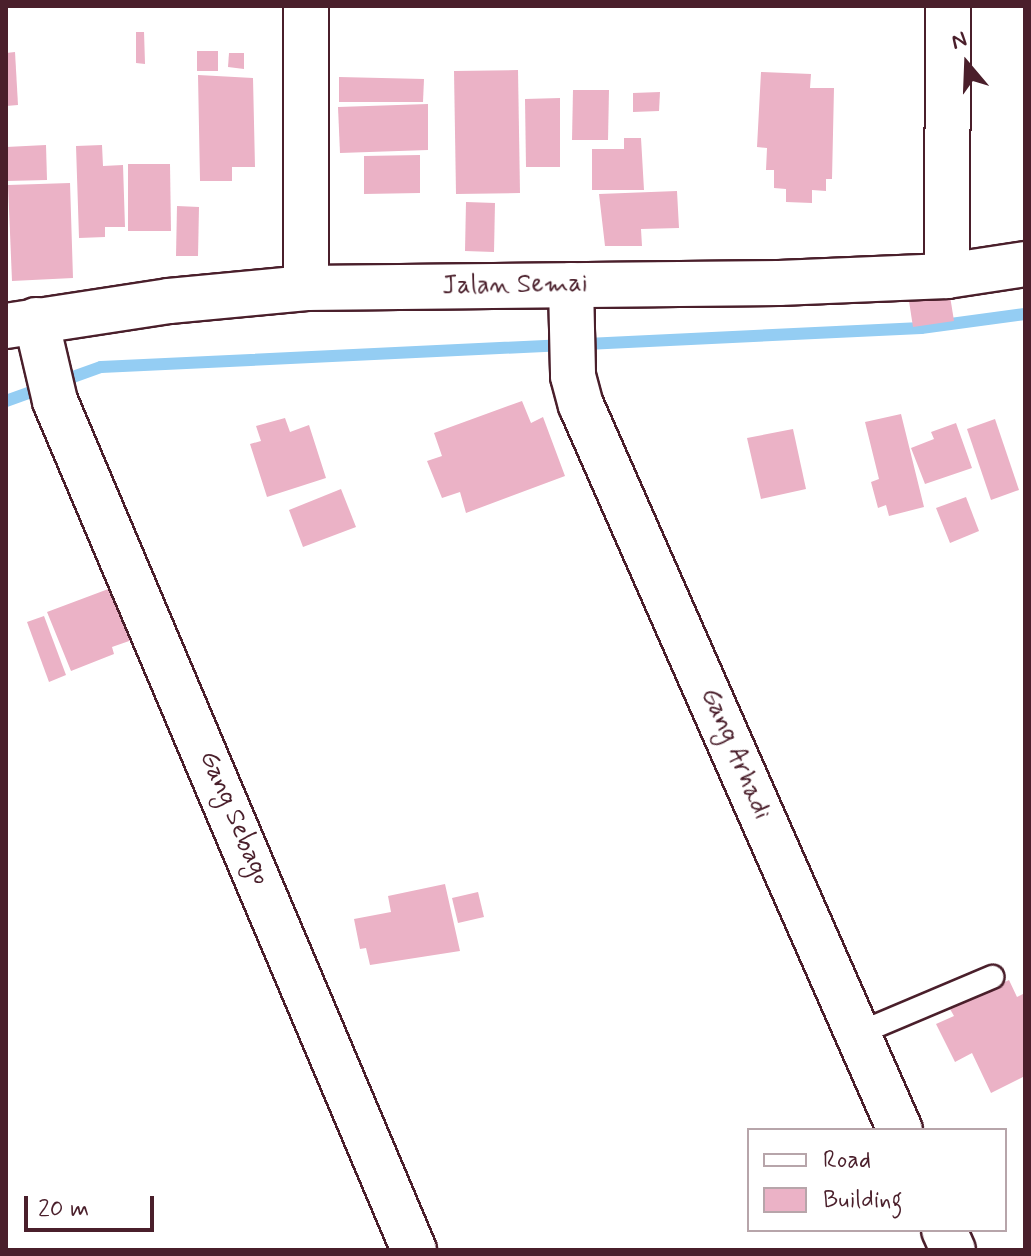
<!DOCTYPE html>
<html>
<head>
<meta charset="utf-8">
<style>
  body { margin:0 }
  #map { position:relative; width:1031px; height:1256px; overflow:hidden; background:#fff; font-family:Mynerve,sans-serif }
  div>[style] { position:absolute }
  .stream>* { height:12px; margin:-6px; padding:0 6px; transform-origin:6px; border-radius:6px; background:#94cdf3 }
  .building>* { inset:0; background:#ebb2c6 }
  .roads { filter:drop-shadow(2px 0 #4a1f2b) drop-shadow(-2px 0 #4a1f2b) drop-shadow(0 2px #4a1f2b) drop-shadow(0 -2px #4a1f2b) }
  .lane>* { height:22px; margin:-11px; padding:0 11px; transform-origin:11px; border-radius:11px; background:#fff }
  .street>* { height:44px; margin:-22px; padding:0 22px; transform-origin:22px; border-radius:22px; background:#fff }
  span { translate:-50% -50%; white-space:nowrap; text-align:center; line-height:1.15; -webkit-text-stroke:6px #fff; paint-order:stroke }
  .street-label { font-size:26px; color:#4a1f2b }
  .frame { position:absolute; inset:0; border:8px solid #4a1f2b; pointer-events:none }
  .legend { position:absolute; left:747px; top:1128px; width:260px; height:104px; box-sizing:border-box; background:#fff; border:2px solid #b7a5aa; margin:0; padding:10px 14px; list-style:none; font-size:24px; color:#4a1f2b }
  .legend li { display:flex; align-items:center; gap:16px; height:40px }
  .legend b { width:40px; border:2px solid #b7a5aa }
  .north { position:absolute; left:927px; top:24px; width:80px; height:80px; -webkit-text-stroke:6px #fff; paint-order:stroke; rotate:341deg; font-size:22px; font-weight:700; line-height:32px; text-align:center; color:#4a1f2b }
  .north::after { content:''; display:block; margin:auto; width:28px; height:36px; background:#4a1f2b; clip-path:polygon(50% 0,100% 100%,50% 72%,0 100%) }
  .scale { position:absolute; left:24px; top:1196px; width:130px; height:36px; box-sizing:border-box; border:4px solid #4a1f2b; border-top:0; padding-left:10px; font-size:24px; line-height:28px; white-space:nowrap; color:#4a1f2b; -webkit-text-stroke:6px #fff; paint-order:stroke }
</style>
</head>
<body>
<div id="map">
  <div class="stream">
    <div style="left:6px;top:401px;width:101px;rotate:-19.7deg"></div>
    <div style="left:101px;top:367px;width:821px;rotate:-2.72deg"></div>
    <div style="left:921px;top:328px;width:105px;rotate:-7.7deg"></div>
  </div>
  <div class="building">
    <div style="clip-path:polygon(136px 32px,144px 32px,145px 64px,136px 63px)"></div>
    <div style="clip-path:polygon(197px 51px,218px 51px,218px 71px,197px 71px)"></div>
    <div style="clip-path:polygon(15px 52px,18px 105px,6px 106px,6px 53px)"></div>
    <div style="clip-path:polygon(229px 53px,244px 53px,244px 69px,228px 67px)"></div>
    <div style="clip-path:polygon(518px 70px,520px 193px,456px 194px,454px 71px)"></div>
    <div style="clip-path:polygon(761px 72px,811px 74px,810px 88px,834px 88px,832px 179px,826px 179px,826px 191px,812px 190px,812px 203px,786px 202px,786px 189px,774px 188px,774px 170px,766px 170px,767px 148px,757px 147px)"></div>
    <div style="clip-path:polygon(198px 75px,253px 78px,255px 167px,232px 167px,232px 181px,200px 181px)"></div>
    <div style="clip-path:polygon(339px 77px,424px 79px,423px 102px,339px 102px)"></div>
    <div style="clip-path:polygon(573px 90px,609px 90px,608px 140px,572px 140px)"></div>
    <div style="clip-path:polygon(660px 92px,659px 111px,633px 112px,633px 93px)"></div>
    <div style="clip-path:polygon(560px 98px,560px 167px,526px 167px,525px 99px)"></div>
    <div style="clip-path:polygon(428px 104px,428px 150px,340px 153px,338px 107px)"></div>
    <div style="clip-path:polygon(624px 138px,641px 138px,644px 190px,592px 190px,592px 149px,624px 149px)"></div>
    <div style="clip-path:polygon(46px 145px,47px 180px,7px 181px,6px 147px)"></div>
    <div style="clip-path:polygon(102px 145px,103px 166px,123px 165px,125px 227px,105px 227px,105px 237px,79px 238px,76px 146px)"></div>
    <div style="clip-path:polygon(420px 155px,420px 193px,364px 194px,364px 156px)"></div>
    <div style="clip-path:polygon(128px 164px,170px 164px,171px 231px,128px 231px)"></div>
    <div style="clip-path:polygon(70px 183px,73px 278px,12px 281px,8px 185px)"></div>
    <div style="clip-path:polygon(677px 191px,679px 228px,641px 229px,642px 246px,605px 246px,599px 194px)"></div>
    <div style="clip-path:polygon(466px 202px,495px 203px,494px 252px,465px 251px)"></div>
    <div style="clip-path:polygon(177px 206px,199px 207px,198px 256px,176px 256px)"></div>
    <div style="clip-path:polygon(950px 296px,954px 321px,913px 327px,909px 301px)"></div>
    <div style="clip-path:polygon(522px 401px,531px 423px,543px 417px,565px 476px,466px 513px,460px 492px,442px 498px,427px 461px,442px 456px,434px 433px)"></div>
    <div style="clip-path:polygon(901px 414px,924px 507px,889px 516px,886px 505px,878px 508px,871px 482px,879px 479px,865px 422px)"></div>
    <div style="clip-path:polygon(285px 418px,290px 432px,309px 425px,326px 478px,267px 497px,250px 444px,261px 441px,256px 426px)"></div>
    <div style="clip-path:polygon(995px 419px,1019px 490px,991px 500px,967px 429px)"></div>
    <div style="clip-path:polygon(956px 423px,972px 468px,925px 484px,911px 448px,934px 439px,931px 432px)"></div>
    <div style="clip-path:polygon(793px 429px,806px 489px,761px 499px,747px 438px)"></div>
    <div style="clip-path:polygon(341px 489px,356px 527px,303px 547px,289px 510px)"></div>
    <div style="clip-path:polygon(966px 497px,979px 531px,950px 543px,936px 508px)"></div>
    <div style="clip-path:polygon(111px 588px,132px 640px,112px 647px,114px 654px,71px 671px,47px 612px)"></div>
    <div style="clip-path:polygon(44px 616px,66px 675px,49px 682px,27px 622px)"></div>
    <div style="clip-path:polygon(445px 884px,460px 951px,370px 965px,366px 948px,360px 949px,354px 919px,391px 912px,388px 896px)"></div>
    <div style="clip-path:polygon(478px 892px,484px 917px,458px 923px,452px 898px)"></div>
    <div style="clip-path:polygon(1009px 980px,1017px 997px,1025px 993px,1025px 1076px,991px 1093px,972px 1053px,955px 1062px,936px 1024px,954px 1016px,950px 1009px)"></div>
  </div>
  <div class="roads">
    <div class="lane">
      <div style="left:857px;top:1034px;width:147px;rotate:-22.9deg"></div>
    </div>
    <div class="street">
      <div style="left:306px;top:6px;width:282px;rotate:90deg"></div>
      <div style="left:947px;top:276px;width:270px;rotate:-89.8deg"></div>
      <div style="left:571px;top:285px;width:91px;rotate:88.7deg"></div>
      <div style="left:573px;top:376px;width:30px;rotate:75deg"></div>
      <div style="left:581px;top:405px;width:792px;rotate:66.25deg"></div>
      <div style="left:36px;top:320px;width:83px;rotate:76.8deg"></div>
      <div style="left:55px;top:401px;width:922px;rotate:67.08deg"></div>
      <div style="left:6px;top:326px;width:165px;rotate:-8.7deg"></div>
      <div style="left:169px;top:301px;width:138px;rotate:-5.4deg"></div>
      <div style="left:306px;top:288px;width:473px;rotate:-0.6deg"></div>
      <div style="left:779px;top:283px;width:168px;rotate:-2.4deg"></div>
      <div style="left:947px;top:276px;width:79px;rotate:-8.7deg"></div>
      <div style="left:944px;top:1230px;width:22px;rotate:66deg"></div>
    </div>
  </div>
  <div class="street-label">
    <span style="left:515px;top:286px;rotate:-1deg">Jalan Semai</span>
    <span style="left:735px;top:754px;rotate:67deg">Gang Arhadi</span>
    <span style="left:234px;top:818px;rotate:67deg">Gang Sebago</span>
  </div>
  <div class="frame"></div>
  <ul class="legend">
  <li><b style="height:10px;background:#fff"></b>Road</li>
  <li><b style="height:22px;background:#ebb2c6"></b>Building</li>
  </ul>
  <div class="north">N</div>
  <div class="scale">20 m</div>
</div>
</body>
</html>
